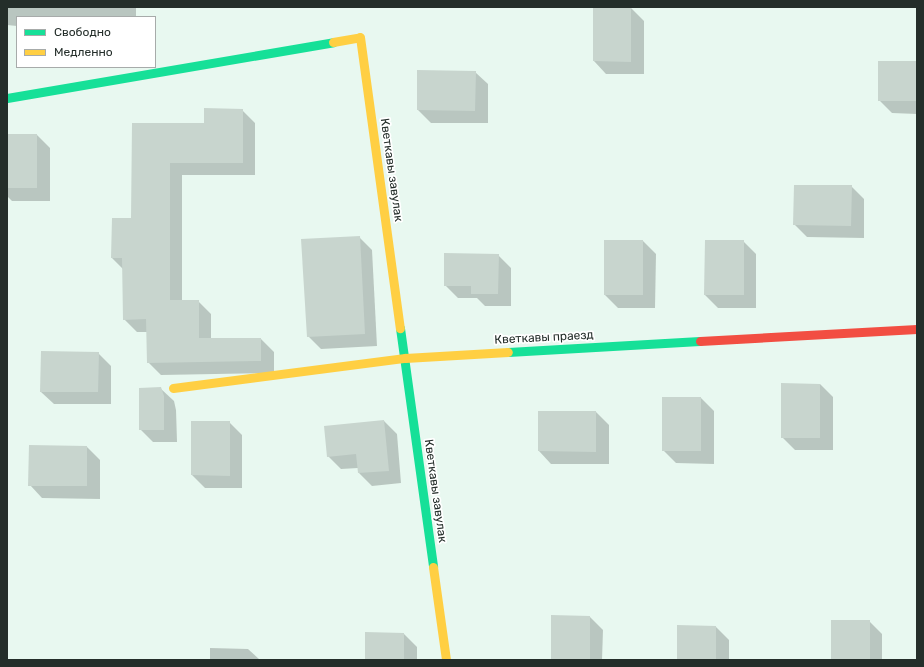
<!DOCTYPE html>
<html>
<head>
<meta charset="utf-8">
<style>
  body { margin:0 }
  #map { position:relative; width:924px; height:667px; overflow:hidden; background:#e8f8f0; font-family:Rubik,sans-serif }
  div>[style] { position:absolute }
  .shadow>* { inset:0; background:#0003 }
  .building>* { inset:0; background:#c8d5ce }
  .fast>* { height:9px; margin:-4.5px; padding:0 4.5px; transform-origin:4.5px; border-radius:4.5px; background:#16e098 }
  .slow>* { height:9px; margin:-4.5px; padding:0 4.5px; transform-origin:4.5px; border-radius:4.5px; background:#ffcf43 }
  .jam>* { height:9px; margin:-4.5px; padding:0 4.5px; transform-origin:4.5px; border-radius:4.5px; background:#f24e42 }
  span { translate:-50% -50%; white-space:nowrap; text-align:center; line-height:1.15; -webkit-text-stroke:3.5px #fff; paint-order:stroke }
  .street-label { font-size:12px; color:#242e2a }
  .frame { position:absolute; inset:0; border:8px solid #242e2a; pointer-events:none }
  .legend { position:absolute; left:16px; top:16px; width:140px; height:52px; box-sizing:border-box; background:#fff; border:1px solid #a7abaa; margin:0; padding:5px 7px; list-style:none; font-size:12px; color:#242e2a }
  .legend li { display:flex; align-items:center; gap:8px; height:20px }
  .legend b { width:20px; border:1px solid #a7abaa }
</style>
</head>
<body>
<div id="map">
  <div class="shadow">
    <div style="clip-path:polygon(7px 7px,136px 7px,136px 17px,17px 17px,17px 26px,7px 25px)"></div>
    <div style="clip-path:polygon(594px 8px,631px 8px,644px 21px,644px 74px,606px 74px,594px 61px)"></div>
    <div style="clip-path:polygon(917px 62px,917px 114px,892px 113px,879px 100px)"></div>
    <div style="clip-path:polygon(475px 72px,488px 84px,488px 123px,431px 123px,418px 110px)"></div>
    <div style="clip-path:polygon(242px 110px,255px 123px,255px 175px,182px 175px,182px 301px,198px 301px,211px 314px,211px 339px,261px 339px,274px 352px,274px 373px,161px 375px,148px 362px,147px 332px,137px 332px,124px 319px,123px 269px,112px 258px,132px 219px,133px 124px,205px 124px)"></div>
    <div style="clip-path:polygon(7px 135px,37px 135px,50px 148px,50px 201px,12px 201px,7px 196px)"></div>
    <div style="clip-path:polygon(851px 186px,864px 199px,864px 238px,807px 237px,794px 224px)"></div>
    <div style="clip-path:polygon(359px 237px,372px 250px,377px 346px,321px 349px,308px 336px)"></div>
    <div style="clip-path:polygon(643px 241px,656px 254px,655px 308px,618px 308px,605px 295px)"></div>
    <div style="clip-path:polygon(743px 241px,756px 254px,756px 308px,718px 308px,705px 295px)"></div>
    <div style="clip-path:polygon(498px 255px,511px 268px,511px 306px,485px 306px,477px 298px,458px 298px,445px 285px)"></div>
    <div style="clip-path:polygon(98px 353px,111px 366px,111px 404px,54px 404px,41px 392px)"></div>
    <div style="clip-path:polygon(820px 384px,833px 397px,833px 450px,795px 450px,782px 437px)"></div>
    <div style="clip-path:polygon(160px 388px,174px 401px,176px 410px,177px 442px,153px 442px,140px 429px)"></div>
    <div style="clip-path:polygon(701px 398px,714px 411px,714px 464px,676px 463px,663px 450px)"></div>
    <div style="clip-path:polygon(596px 412px,609px 425px,609px 464px,551px 464px,539px 451px)"></div>
    <div style="clip-path:polygon(384px 421px,397px 434px,401px 483px,372px 486px,359px 473px,358px 468px,341px 469px,328px 456px)"></div>
    <div style="clip-path:polygon(229px 422px,242px 435px,242px 488px,205px 488px,192px 475px)"></div>
    <div style="clip-path:polygon(87px 447px,100px 460px,100px 499px,42px 498px,30px 485px)"></div>
    <div style="clip-path:polygon(590px 617px,603px 630px,602px 660px,552px 660px)"></div>
    <div style="clip-path:polygon(869px 621px,882px 634px,882px 660px,832px 660px)"></div>
    <div style="clip-path:polygon(716px 627px,729px 640px,729px 660px,678px 660px)"></div>
    <div style="clip-path:polygon(404px 634px,417px 647px,417px 660px,366px 660px)"></div>
    <div style="clip-path:polygon(210px 648px,248px 649px,260px 660px,210px 660px)"></div>
  </div>
  <div class="building">
    <div style="clip-path:polygon(593px 7px,631px 7px,631px 62px,593px 61px)"></div>
    <div style="clip-path:polygon(878px 61px,917px 61px,917px 101px,878px 101px)"></div>
    <div style="clip-path:polygon(417px 70px,476px 71px,475px 111px,417px 110px)"></div>
    <div style="clip-path:polygon(204px 108px,243px 109px,243px 163px,170px 163px,170px 300px,199px 300px,199px 338px,261px 338px,261px 361px,147px 363px,146px 319px,123px 320px,122px 258px,111px 258px,112px 218px,131px 218px,132px 123px,204px 123px)"></div>
    <div style="clip-path:polygon(7px 134px,37px 134px,37px 188px,7px 188px)"></div>
    <div style="clip-path:polygon(794px 185px,852px 185px,851px 226px,793px 225px)"></div>
    <div style="clip-path:polygon(360px 236px,365px 334px,307px 337px,301px 239px)"></div>
    <div style="clip-path:polygon(604px 240px,643px 240px,643px 295px,604px 295px)"></div>
    <div style="clip-path:polygon(705px 240px,744px 240px,744px 295px,704px 295px)"></div>
    <div style="clip-path:polygon(444px 253px,499px 254px,498px 294px,471px 294px,471px 286px,444px 286px)"></div>
    <div style="clip-path:polygon(41px 351px,99px 352px,98px 392px,40px 392px)"></div>
    <div style="clip-path:polygon(781px 383px,820px 384px,820px 438px,781px 438px)"></div>
    <div style="clip-path:polygon(161px 387px,164px 396px,164px 430px,139px 430px,139px 388px)"></div>
    <div style="clip-path:polygon(662px 397px,701px 397px,701px 451px,662px 451px)"></div>
    <div style="clip-path:polygon(538px 411px,596px 411px,596px 452px,538px 451px)"></div>
    <div style="clip-path:polygon(384px 420px,389px 471px,358px 473px,356px 454px,327px 457px,324px 426px)"></div>
    <div style="clip-path:polygon(191px 421px,230px 421px,230px 476px,191px 475px)"></div>
    <div style="clip-path:polygon(29px 445px,87px 446px,87px 486px,28px 486px)"></div>
    <div style="clip-path:polygon(551px 615px,590px 616px,590px 660px,551px 660px)"></div>
    <div style="clip-path:polygon(831px 620px,870px 620px,870px 660px,831px 660px)"></div>
    <div style="clip-path:polygon(677px 625px,716px 626px,716px 660px,677px 660px)"></div>
    <div style="clip-path:polygon(365px 632px,404px 633px,404px 660px,365px 660px)"></div>
  </div>
  <div class="fast">
    <div style="left:7px;top:98px;width:331px;rotate:-9.7deg"></div>
    <div style="left:400px;top:328px;width:241px;rotate:82.1deg"></div>
    <div style="left:508px;top:352px;width:192px;rotate:-3.3deg"></div>
  </div>
  <div class="slow">
    <div style="left:333px;top:42px;width:27px;rotate:-10deg"></div>
    <div style="left:360px;top:37px;width:294px;rotate:82.2deg"></div>
    <div style="left:173px;top:388px;width:234px;rotate:-7.4deg"></div>
    <div style="left:405px;top:358px;width:103px;rotate:-3.3deg"></div>
    <div style="left:433px;top:567px;width:94px;rotate:82deg"></div>
  </div>
  <div class="jam">
    <div style="left:700px;top:341px;width:217px;rotate:-3.2deg"></div>
  </div>
  <div class="street-label">
    <span style="left:391px;top:170px;rotate:82deg">Кветкавы завулак</span>
    <span style="left:544px;top:338px;rotate:-3deg">Кветкавы праезд</span>
    <span style="left:435px;top:491px;rotate:82deg">Кветкавы завулак</span>
  </div>
  <div class="frame"></div>
  <ul class="legend">
  <li><b style="height:5px;background:#16e098"></b>Свободно</li>
  <li><b style="height:5px;background:#ffcf43"></b>Медленно</li>
  </ul>
</div>
</body>
</html>
